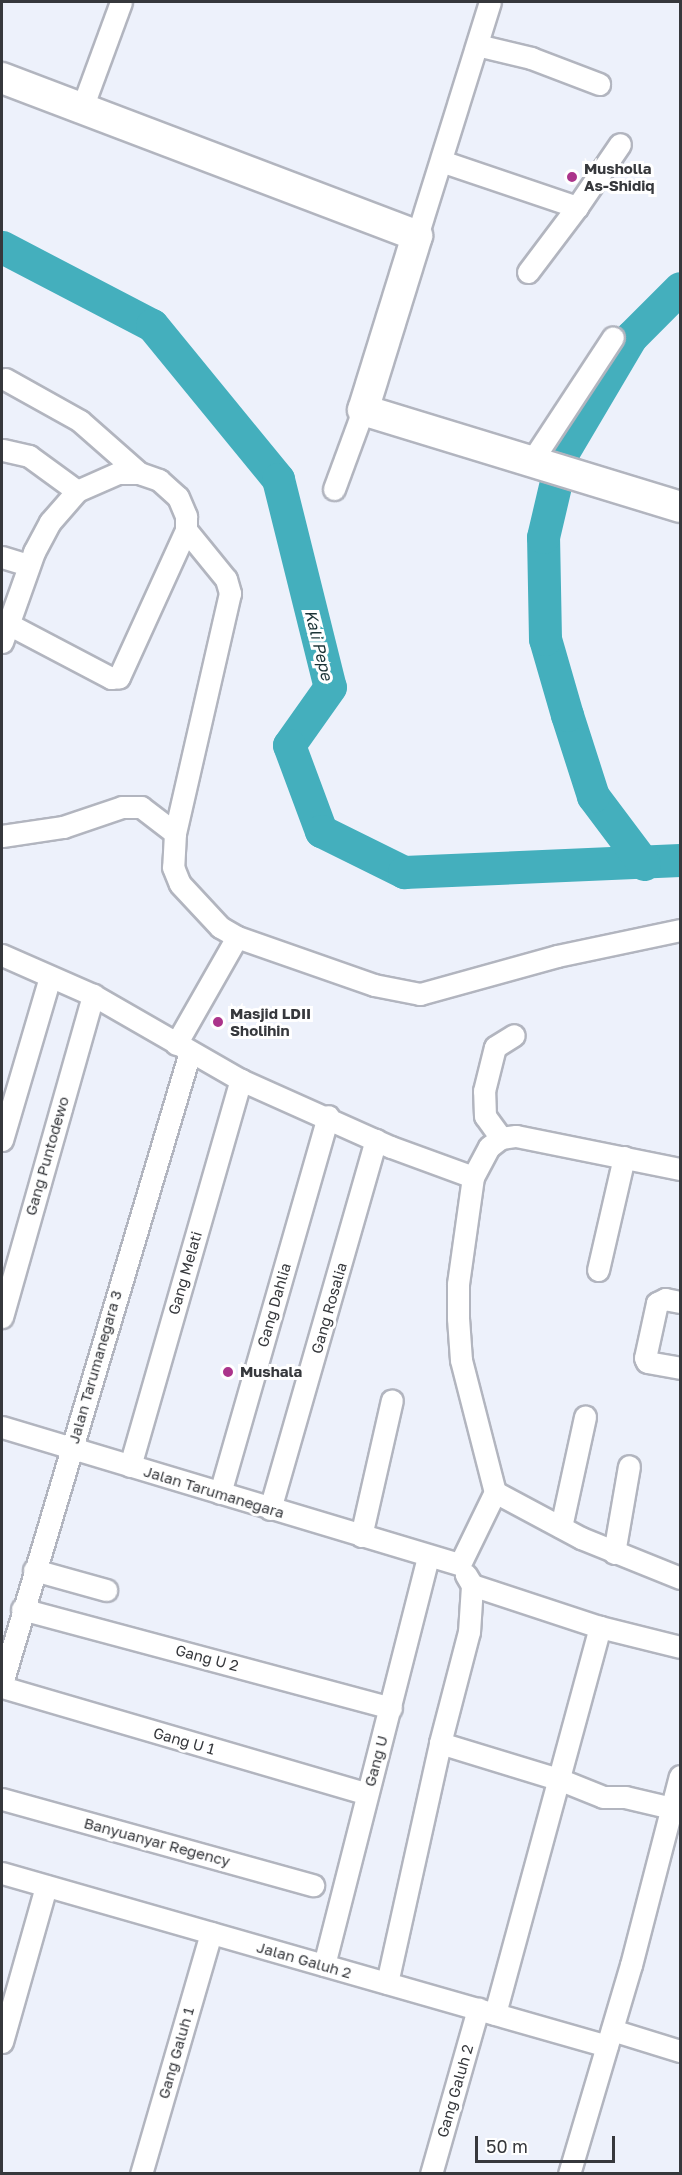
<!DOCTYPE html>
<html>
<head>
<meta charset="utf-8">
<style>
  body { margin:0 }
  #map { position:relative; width:682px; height:2175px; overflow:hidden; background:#edf1fb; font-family:"Golos Text",sans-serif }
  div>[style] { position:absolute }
  .river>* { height:33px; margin:-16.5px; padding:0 16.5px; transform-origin:16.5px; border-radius:16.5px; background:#44afbd }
  .roads { filter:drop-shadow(2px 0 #b2b5bf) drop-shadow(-2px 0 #b2b5bf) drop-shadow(0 2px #b2b5bf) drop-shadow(0 -2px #b2b5bf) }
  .street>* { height:21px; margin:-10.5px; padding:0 10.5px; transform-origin:10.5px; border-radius:10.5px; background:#fff }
  .secondary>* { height:30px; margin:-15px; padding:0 15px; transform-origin:15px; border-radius:15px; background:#fff }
  .dots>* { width:16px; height:16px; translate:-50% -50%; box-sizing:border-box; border:3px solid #fff; border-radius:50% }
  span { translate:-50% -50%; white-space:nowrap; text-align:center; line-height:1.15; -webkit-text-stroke:6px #fff; paint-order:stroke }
  .poi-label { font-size:15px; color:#36383c; font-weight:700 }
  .left { translate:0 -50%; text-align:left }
  .street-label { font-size:15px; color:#36383c }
  .water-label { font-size:16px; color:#1b3336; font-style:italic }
  .frame { position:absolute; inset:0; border:3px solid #36383c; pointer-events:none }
  .scale { position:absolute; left:475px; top:2136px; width:140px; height:27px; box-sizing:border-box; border:3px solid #36383c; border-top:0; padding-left:8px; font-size:18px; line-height:21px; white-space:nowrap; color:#36383c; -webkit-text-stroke:4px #fff; paint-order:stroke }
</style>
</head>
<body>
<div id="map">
  <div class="river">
    <div style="left:2px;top:247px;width:169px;rotate:27.5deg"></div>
    <div style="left:152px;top:325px;width:199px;rotate:50.7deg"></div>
    <div style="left:278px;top:479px;width:214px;rotate:76deg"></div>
    <div style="left:330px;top:687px;width:71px;rotate:125.3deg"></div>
    <div style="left:289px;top:745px;width:92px;rotate:69.6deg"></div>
    <div style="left:321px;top:831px;width:93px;rotate:26.3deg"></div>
    <div style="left:404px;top:872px;width:276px;rotate:-2.5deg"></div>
    <div style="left:644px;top:864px;width:85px;rotate:-126.9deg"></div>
    <div style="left:593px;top:796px;width:85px;rotate:-107.8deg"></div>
    <div style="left:567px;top:715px;width:79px;rotate:-106.1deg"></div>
    <div style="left:545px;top:639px;width:102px;rotate:-91.1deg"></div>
    <div style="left:543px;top:537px;width:87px;rotate:-76.8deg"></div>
    <div style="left:563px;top:452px;width:134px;rotate:-59.4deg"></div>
    <div style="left:631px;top:337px;width:69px;rotate:-45deg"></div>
  </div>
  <div class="roads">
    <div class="street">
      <div style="left:477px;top:45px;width:56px;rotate:13.5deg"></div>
      <div style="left:531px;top:58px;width:73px;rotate:20.9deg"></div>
      <div style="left:82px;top:108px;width:113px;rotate:-69.8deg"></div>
      <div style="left:441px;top:161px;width:144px;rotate:18.7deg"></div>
      <div style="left:577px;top:207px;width:76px;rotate:-55.7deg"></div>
      <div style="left:417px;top:236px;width:245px;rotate:-72.7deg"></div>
      <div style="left:528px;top:272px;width:81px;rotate:-53deg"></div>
      <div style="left:5px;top:379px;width:86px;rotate:29.2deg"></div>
      <div style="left:80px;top:421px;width:79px;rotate:41.4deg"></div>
      <div style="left:3px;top:450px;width:27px;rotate:13deg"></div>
      <div style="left:29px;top:456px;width:59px;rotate:36.1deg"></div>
      <div style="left:531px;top:462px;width:149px;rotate:-56.7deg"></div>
      <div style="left:334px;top:489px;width:84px;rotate:-69.8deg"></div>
      <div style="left:186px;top:530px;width:63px;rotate:50.8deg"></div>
      <div style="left:226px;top:579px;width:15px;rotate:74deg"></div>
      <div style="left:230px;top:593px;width:246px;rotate:102.9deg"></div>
      <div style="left:175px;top:833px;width:34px;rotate:93deg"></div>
      <div style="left:173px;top:867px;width:18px;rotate:68deg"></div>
      <div style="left:180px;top:884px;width:59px;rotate:47.1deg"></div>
      <div style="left:220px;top:927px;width:20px;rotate:30deg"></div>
      <div style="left:237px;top:937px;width:145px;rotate:19.3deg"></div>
      <div style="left:374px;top:985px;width:47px;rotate:11.1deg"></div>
      <div style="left:420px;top:994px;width:142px;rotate:-15.5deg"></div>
      <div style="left:557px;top:956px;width:126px;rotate:-11.9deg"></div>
      <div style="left:2px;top:557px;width:28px;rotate:17deg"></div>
      <div style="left:2px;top:642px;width:96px;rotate:-70.4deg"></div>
      <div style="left:34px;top:552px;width:34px;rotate:-62deg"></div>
      <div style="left:50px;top:522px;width:41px;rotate:-48.9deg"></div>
      <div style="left:77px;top:491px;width:45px;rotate:-23.7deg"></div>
      <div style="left:118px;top:473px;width:21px"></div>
      <div style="left:139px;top:473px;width:21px;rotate:19deg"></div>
      <div style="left:159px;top:480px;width:25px;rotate:42deg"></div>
      <div style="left:178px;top:497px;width:21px;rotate:67deg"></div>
      <div style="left:186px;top:516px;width:14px;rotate:90deg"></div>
      <div style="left:186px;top:530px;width:162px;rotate:114.5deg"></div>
      <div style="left:119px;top:677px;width:8px;rotate:173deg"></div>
      <div style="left:111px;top:678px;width:116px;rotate:-152.3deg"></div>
      <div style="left:2px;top:836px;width:62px;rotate:-8.4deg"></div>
      <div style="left:63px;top:827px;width:62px;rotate:-18.7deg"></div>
      <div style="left:122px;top:807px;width:19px"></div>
      <div style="left:141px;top:807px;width:43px;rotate:37.4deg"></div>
      <div style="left:2px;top:955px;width:99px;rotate:23.7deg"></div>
      <div style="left:93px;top:995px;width:171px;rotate:29.9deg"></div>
      <div style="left:241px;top:1080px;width:164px;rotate:24.1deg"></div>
      <div style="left:391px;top:1147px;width:87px;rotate:20.1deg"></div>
      <div style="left:473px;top:1177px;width:34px;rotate:-62deg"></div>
      <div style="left:489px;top:1147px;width:15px;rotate:-37deg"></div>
      <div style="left:501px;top:1138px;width:15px;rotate:-8deg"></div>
      <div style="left:516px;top:1136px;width:167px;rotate:11.4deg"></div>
      <div style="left:176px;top:1044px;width:123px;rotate:-60.3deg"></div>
      <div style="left:501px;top:1138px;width:27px;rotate:-126deg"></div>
      <div style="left:485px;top:1116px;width:25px;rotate:-92deg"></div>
      <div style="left:484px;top:1091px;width:45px;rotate:-76deg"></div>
      <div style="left:495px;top:1047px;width:22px;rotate:-32deg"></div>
      <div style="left:2px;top:1140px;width:170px;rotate:-73.6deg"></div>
      <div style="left:473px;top:1177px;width:108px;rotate:98deg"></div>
      <div style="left:458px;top:1284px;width:34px;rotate:90deg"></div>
      <div style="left:458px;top:1318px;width:42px;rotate:85.9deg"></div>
      <div style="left:461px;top:1360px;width:136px;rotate:75.6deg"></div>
      <div style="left:598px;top:1270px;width:116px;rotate:-77deg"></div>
      <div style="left:680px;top:1302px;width:15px;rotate:-169deg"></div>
      <div style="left:665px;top:1299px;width:9px;rotate:153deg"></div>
      <div style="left:657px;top:1303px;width:56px;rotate:102.3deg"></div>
      <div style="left:645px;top:1358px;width:4px;rotate:63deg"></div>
      <div style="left:647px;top:1362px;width:34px;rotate:10deg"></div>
      <div style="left:2px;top:1317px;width:335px;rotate:-74.2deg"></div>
      <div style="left:2px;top:1427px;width:478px;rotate:16.7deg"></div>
      <div style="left:460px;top:1564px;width:80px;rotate:-64.1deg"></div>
      <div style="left:495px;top:1492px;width:98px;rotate:28.1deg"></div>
      <div style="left:581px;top:1538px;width:107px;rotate:22deg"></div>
      <div style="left:130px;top:1466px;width:402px;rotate:-74deg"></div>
      <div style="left:220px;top:1493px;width:392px;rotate:-74deg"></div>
      <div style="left:270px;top:1509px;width:384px;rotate:-74deg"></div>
      <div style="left:561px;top:1527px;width:113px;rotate:-77.7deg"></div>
      <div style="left:361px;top:1536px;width:139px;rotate:-77.2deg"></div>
      <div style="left:614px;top:1553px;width:88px;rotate:-80.2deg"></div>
      <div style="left:34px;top:1570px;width:75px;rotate:15.5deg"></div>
      <div style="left:472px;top:1585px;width:135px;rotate:18.2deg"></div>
      <div style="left:600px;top:1627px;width:401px;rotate:105.2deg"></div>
      <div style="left:22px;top:1609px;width:382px;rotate:15deg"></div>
      <div style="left:600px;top:1627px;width:82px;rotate:14deg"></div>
      <div style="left:2px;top:1683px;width:658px;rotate:-73.41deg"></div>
      <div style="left:2px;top:1687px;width:380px;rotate:16.3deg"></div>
      <div style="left:440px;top:1743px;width:127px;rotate:17deg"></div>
      <div style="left:561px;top:1780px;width:45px;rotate:22deg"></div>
      <div style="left:603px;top:1797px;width:22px"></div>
      <div style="left:625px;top:1797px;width:48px;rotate:13.2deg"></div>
      <div style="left:2px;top:1799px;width:323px;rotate:15.5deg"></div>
      <div style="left:2px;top:1873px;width:629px;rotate:15.96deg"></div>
      <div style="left:324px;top:1965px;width:422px;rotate:-75.7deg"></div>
      <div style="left:387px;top:1983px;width:246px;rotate:-77.5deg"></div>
      <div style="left:440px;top:1743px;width:115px;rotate:-75.4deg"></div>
      <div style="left:469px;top:1632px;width:47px;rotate:-86.3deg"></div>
      <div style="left:472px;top:1585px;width:12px;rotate:-121deg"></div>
      <div style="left:612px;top:2030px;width:71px;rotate:17.2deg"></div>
      <div style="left:2px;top:2042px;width:162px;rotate:-74.2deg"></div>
      <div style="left:141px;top:2174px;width:251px;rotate:-73.8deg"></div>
      <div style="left:431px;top:2174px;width:172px;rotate:-74.1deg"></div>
      <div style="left:569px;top:2174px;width:218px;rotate:-73.5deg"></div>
      <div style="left:631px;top:1965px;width:195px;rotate:-75.5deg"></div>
    </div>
    <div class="secondary">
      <div style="left:2px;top:78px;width:444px;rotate:20.8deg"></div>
      <div style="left:417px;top:236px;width:182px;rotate:107.2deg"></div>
      <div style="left:363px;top:410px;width:332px;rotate:17deg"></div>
    </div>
  </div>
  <div class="dots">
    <div style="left:572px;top:177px;background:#ab348b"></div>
    <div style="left:218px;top:1022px;background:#ab348b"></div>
    <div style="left:228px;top:1372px;background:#ab348b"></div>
  </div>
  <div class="poi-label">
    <span class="left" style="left:584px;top:177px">Musholla<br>As-Shidiq</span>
    <span class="left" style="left:230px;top:1022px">Masjid LDII<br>Sholihin</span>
    <span class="left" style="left:240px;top:1372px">Mushala</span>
  </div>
  <div class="street-label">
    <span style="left:47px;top:1156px;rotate:-74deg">Gang Puntodewo</span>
    <span style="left:185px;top:1273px;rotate:-74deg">Gang Melati</span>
    <span style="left:274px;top:1305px;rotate:-74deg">Gang Dahlia</span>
    <span style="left:329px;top:1308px;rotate:-74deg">Gang Rosalia</span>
    <span style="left:95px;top:1367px;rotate:-74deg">Jalan Tarumanegara 3</span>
    <span style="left:214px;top:1492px;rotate:17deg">Jalan Tarumanegara</span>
    <span style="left:207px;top:1658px;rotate:15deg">Gang U 2</span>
    <span style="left:184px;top:1741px;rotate:16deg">Gang U 1</span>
    <span style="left:376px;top:1761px;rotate:-75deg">Gang U</span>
    <span style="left:157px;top:1842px;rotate:15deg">Banyuanyar Regency</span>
    <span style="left:304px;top:1960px;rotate:16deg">Jalan Galuh 2</span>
    <span style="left:176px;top:2053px;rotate:-74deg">Gang Galuh 1</span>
    <span style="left:455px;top:2091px;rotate:-74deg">Gang Galuh 2</span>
  </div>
  <div class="water-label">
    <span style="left:319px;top:645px;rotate:76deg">Kali Pepe</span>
  </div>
  <div class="frame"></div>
  <div class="scale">50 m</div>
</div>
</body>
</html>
